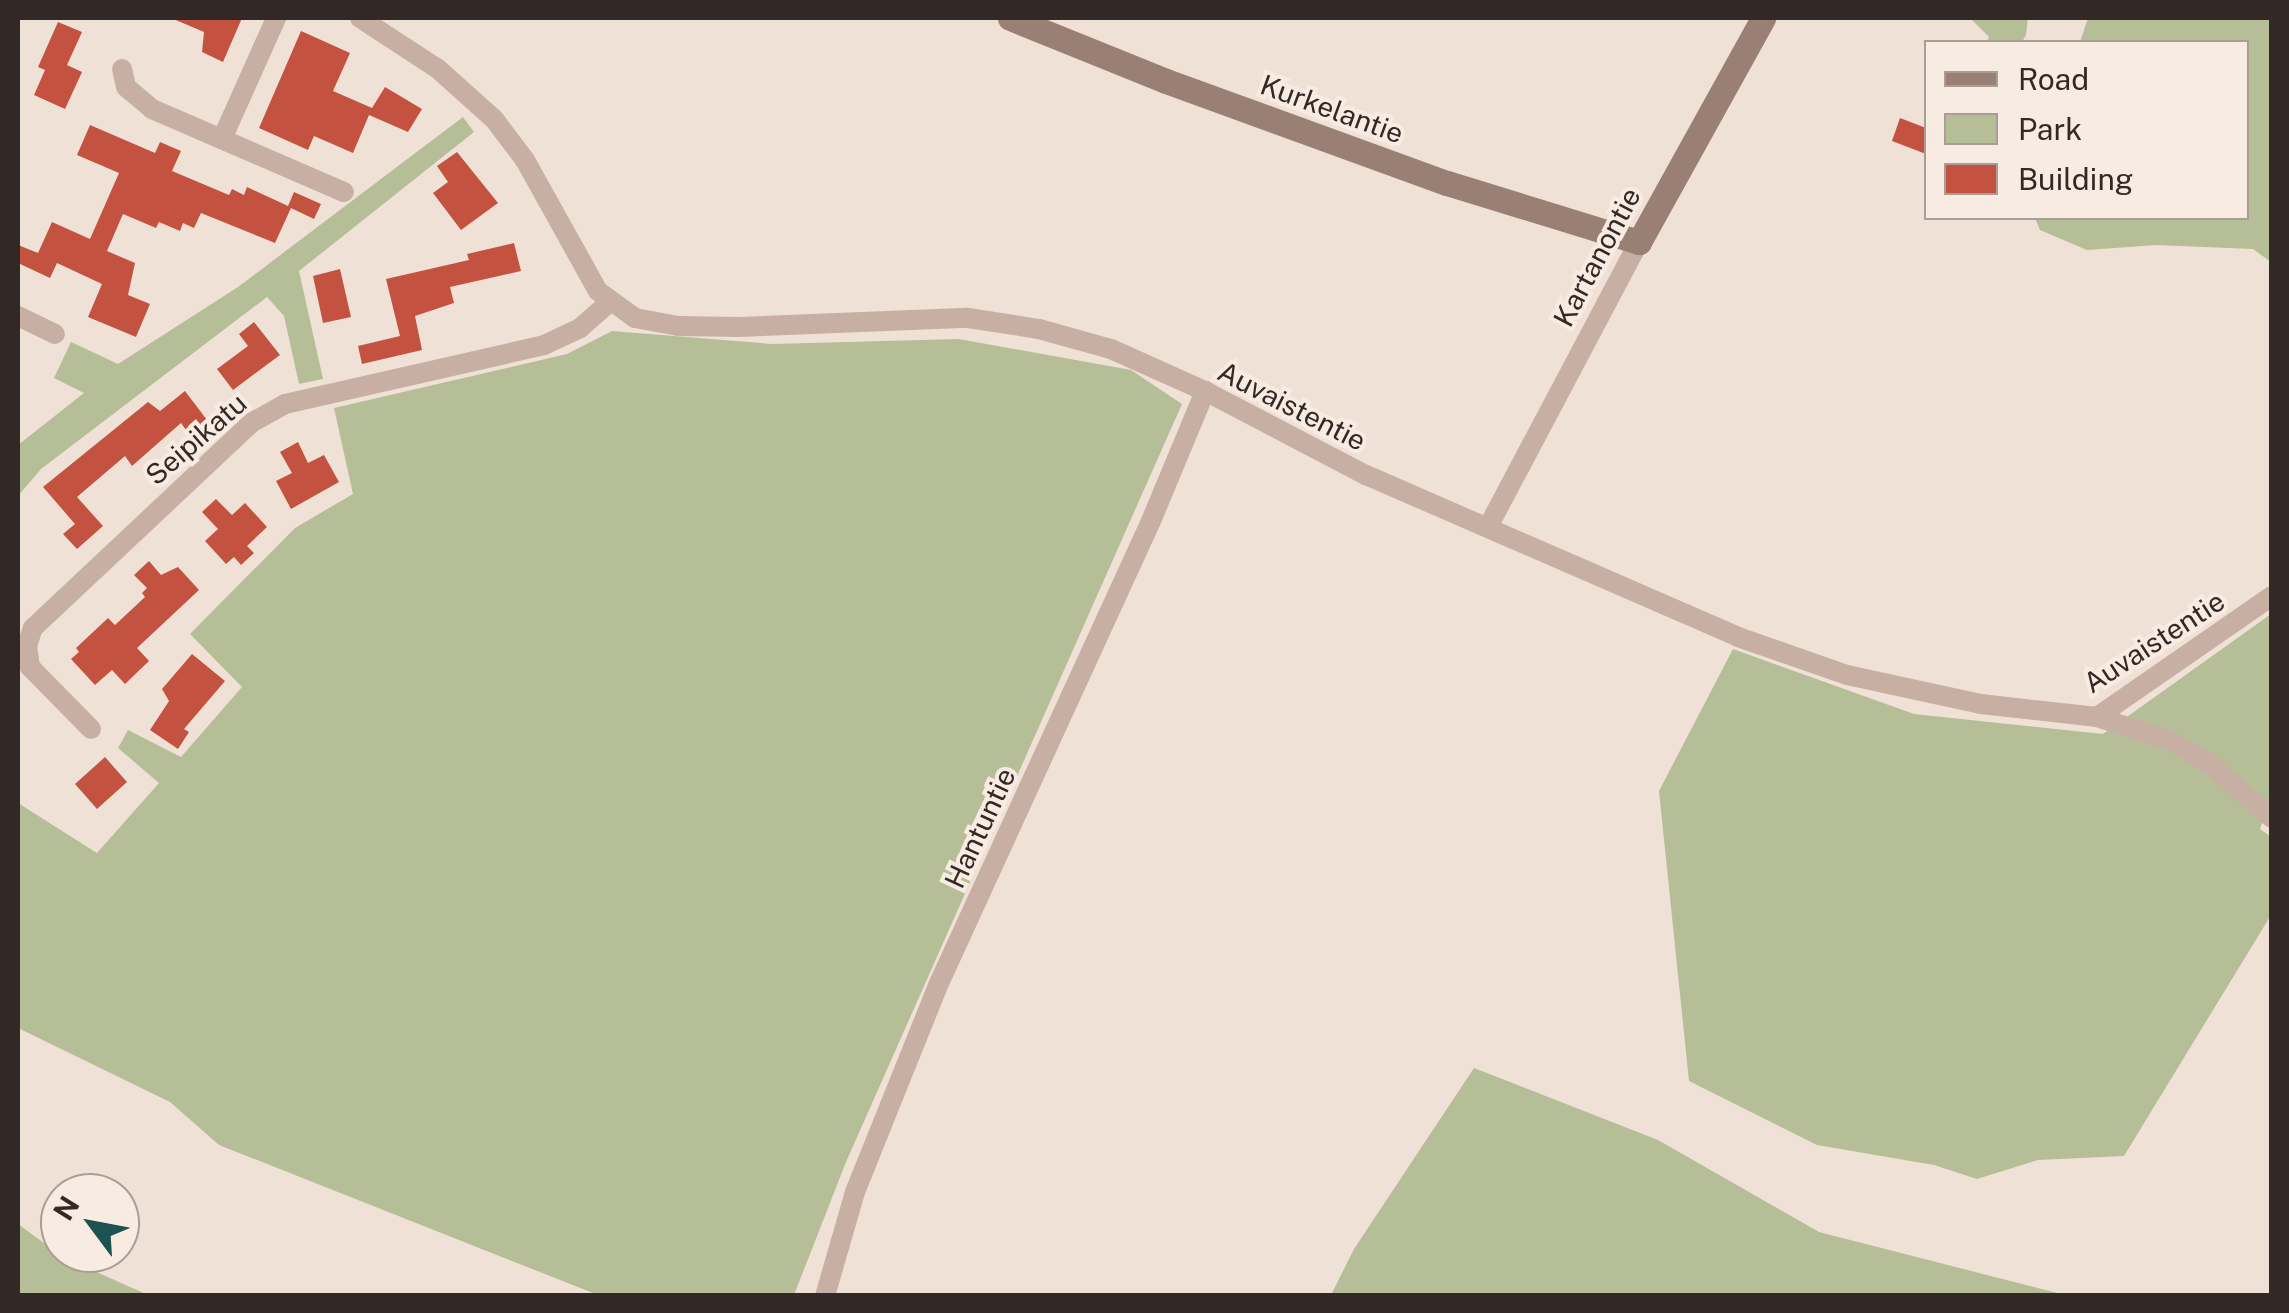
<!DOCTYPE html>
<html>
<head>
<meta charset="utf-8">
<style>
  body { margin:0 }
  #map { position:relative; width:2289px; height:1313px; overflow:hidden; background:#f0e1d6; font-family:"Public Sans",sans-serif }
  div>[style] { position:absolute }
  .green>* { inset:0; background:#b5be97 }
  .building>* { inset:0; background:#c35340 }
  .street>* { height:20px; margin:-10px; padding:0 10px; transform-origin:10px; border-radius:10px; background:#c7b0a3 }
  .secondary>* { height:25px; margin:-12.5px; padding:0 12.5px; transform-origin:12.5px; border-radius:12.5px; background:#9a7f75 }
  span { translate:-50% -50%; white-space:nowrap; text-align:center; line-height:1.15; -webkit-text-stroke:8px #f8ece2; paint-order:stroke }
  .street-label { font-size:28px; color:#322825 }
  .frame { position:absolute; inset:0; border:20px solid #322825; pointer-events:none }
  .legend { position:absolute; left:1924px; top:40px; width:325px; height:180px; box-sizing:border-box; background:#f8ece2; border:2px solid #a99e96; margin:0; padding:12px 18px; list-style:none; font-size:30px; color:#322825 }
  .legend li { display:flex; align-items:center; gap:20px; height:50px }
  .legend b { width:50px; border:2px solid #a99e96 }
  .north { position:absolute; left:40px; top:1173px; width:100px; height:100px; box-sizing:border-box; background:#f8ece2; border:2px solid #a99e96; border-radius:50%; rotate:302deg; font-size:28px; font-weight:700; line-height:40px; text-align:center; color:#322825 }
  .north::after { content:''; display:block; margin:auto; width:35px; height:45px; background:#1c5250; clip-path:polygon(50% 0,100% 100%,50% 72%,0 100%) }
</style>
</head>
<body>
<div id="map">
  <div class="green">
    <div style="clip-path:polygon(1970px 18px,2028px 18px,2026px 35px,2022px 42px,1987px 42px,1989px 37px)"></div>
    <div style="clip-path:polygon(2088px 18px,2271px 18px,2271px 262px,2253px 249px,2156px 245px,2087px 250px,2040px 230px,2035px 218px,2246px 218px,2246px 42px,2080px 42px)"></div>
    <div style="clip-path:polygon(463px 117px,474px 132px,299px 271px,323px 379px,299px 384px,284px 316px,267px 297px,41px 469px,18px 496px,18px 445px,84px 393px,54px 378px,71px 342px,118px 364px,238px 287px)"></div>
    <div style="clip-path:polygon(612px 331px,772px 344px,959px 339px,1131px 370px,1182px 404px,846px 1162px,794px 1295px,598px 1295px,219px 1145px,170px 1102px,18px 1028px,18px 803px,97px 853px,159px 783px,118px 748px,128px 730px,181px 757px,242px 687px,190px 634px,295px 528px,353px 494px,334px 408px,567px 354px)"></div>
    <div style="clip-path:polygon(2271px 614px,2271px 799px,2260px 829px,2271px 837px,2271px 915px,2124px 1156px,2038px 1160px,1977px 1179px,1934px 1165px,1817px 1145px,1689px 1081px,1659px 791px,1733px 649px,1914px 714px,2103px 734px)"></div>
    <div style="clip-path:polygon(1474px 1068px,1658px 1140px,1819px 1232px,2065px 1295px,1331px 1295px,1354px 1249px)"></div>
    <div style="clip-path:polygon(18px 1224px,63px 1257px,148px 1295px,18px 1295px)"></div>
  </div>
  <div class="building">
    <div style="clip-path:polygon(171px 18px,242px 18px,223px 62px,202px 52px,204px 32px)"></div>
    <div style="clip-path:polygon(58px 22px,82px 32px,67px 65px,82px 72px,65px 109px,34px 95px,45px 70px,38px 67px)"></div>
    <div style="clip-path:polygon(301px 31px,350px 53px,333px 91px,372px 108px,385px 87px,422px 109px,408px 132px,369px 115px,353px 153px,314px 136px,308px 150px,259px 128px)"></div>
    <div style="clip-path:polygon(1900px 118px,1926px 128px,1926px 154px,1892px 141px)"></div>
    <div style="clip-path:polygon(90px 125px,155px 153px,160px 142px,181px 151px,172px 171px,229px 195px,232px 189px,244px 195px,247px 187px,288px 206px,294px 192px,321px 204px,314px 219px,291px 208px,275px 243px,201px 213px,194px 228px,183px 223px,180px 231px,159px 222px,156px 228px,123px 214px,107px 251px,135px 263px,128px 295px,150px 304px,136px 337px,88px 317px,102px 284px,57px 263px,50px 278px,18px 263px,18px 245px,38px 253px,52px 222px,90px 239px,119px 173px,77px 155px)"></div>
    <div style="clip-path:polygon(457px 152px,498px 203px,461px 230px,433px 193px,448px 182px,437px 166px)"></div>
    <div style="clip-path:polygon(514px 243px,521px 271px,450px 287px,454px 303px,415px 316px,422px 350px,362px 364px,358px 346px,400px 336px,386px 279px,469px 260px,467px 254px)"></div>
    <div style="clip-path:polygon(340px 269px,351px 317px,323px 323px,313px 276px)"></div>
    <div style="clip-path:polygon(254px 322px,280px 355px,233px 390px,217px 369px,248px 346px,239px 334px)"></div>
    <div style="clip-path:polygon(185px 391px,207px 420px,189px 434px,181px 423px,132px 466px,125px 456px,77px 497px,103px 526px,77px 549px,63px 534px,75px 524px,43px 487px,148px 402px,160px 411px)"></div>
    <div style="clip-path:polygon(298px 442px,308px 463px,324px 455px,339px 482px,291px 509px,276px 481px,292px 473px,280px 452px)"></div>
    <div style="clip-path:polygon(216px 499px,232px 515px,245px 503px,267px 527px,247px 546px,254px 553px,241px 565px,234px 557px,226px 564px,205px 541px,218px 529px,202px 512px)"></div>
    <div style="clip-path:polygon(149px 561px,161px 575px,178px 567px,199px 590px,137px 648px,149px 661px,125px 684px,112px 670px,95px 685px,71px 659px,79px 652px,76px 648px,108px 618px,115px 625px,145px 597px,142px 593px,147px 588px,134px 575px)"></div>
    <div style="clip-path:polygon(192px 654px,225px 681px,184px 729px,189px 732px,178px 749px,150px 730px,169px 701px,162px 689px)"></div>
    <div style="clip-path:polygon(105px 757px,127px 782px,97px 809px,75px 784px)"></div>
  </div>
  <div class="street">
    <div style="left:360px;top:18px;width:93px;rotate:33.2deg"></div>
    <div style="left:438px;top:69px;width:75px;rotate:41.8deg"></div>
    <div style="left:494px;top:119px;width:51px;rotate:52.9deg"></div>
    <div style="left:525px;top:160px;width:150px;rotate:60.9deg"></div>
    <div style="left:598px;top:291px;width:46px;rotate:36.1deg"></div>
    <div style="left:635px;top:318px;width:44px;rotate:10.5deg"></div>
    <div style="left:678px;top:326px;width:61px;rotate:0.9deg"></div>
    <div style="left:739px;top:327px;width:229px;rotate:-2.3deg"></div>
    <div style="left:968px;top:318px;width:72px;rotate:8.8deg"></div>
    <div style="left:1039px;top:329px;width:75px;rotate:15.5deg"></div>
    <div style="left:1111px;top:349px;width:103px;rotate:24.1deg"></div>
    <div style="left:1205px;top:391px;width:182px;rotate:27.6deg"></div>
    <div style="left:1366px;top:475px;width:406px;rotate:23.5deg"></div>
    <div style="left:1738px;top:637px;width:115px;rotate:19.2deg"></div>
    <div style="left:1847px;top:675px;width:137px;rotate:12.2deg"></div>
    <div style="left:1981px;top:704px;width:117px;rotate:6.4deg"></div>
    <div style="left:2097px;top:717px;width:80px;rotate:18.2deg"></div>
    <div style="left:2173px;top:742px;width:43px;rotate:30.7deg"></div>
    <div style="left:2210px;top:764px;width:82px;rotate:41.1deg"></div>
    <div style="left:122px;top:69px;width:18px;rotate:77deg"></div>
    <div style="left:126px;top:87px;width:34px;rotate:40deg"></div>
    <div style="left:152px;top:109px;width:209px;rotate:23.4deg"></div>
    <div style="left:222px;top:139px;width:133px;rotate:-65.9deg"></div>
    <div style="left:18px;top:316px;width:41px;rotate:25.9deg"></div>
    <div style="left:1488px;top:527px;width:323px;rotate:-62.1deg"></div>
    <div style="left:2097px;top:717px;width:213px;rotate:-34.7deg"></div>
    <div style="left:91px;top:729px;width:87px;rotate:-134.5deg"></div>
    <div style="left:30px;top:667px;width:21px;rotate:-98deg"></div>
    <div style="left:27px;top:646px;width:19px;rotate:-72deg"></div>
    <div style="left:33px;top:628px;width:299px;rotate:-43.2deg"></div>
    <div style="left:251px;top:423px;width:39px;rotate:-29deg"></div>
    <div style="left:285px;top:404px;width:266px;rotate:-12.8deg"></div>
    <div style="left:544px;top:345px;width:40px;rotate:-25deg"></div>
    <div style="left:580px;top:328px;width:38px;rotate:-41deg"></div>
    <div style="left:825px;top:1296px;width:108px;rotate:-73.9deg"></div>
    <div style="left:855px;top:1192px;width:227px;rotate:-68.1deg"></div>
    <div style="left:940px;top:981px;width:506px;rotate:-65.36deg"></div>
    <div style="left:1151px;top:521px;width:141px;rotate:-67.4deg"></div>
  </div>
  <div class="secondary">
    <div style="left:1010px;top:18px;width:168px;rotate:22deg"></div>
    <div style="left:1166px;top:81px;width:299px;rotate:20deg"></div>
    <div style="left:1447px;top:183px;width:201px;rotate:17.1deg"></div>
    <div style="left:1639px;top:242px;width:256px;rotate:-61deg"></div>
  </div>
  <div class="street-label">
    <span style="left:1332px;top:109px;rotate:20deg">Kurkelantie</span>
    <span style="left:1597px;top:257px;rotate:-62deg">Kartanontie</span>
    <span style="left:1292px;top:406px;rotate:27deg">Auvaistentie</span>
    <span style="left:196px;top:439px;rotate:-41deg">Seipikatu</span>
    <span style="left:2154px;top:642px;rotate:-33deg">Auvaistentie</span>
    <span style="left:980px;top:828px;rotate:-65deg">Hantuntie</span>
  </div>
  <div class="frame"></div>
  <ul class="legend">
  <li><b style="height:12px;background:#9a7f75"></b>Road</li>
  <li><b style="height:28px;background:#b5be97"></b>Park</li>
  <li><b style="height:28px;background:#c35340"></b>Building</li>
  </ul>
  <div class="north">N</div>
</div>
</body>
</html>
